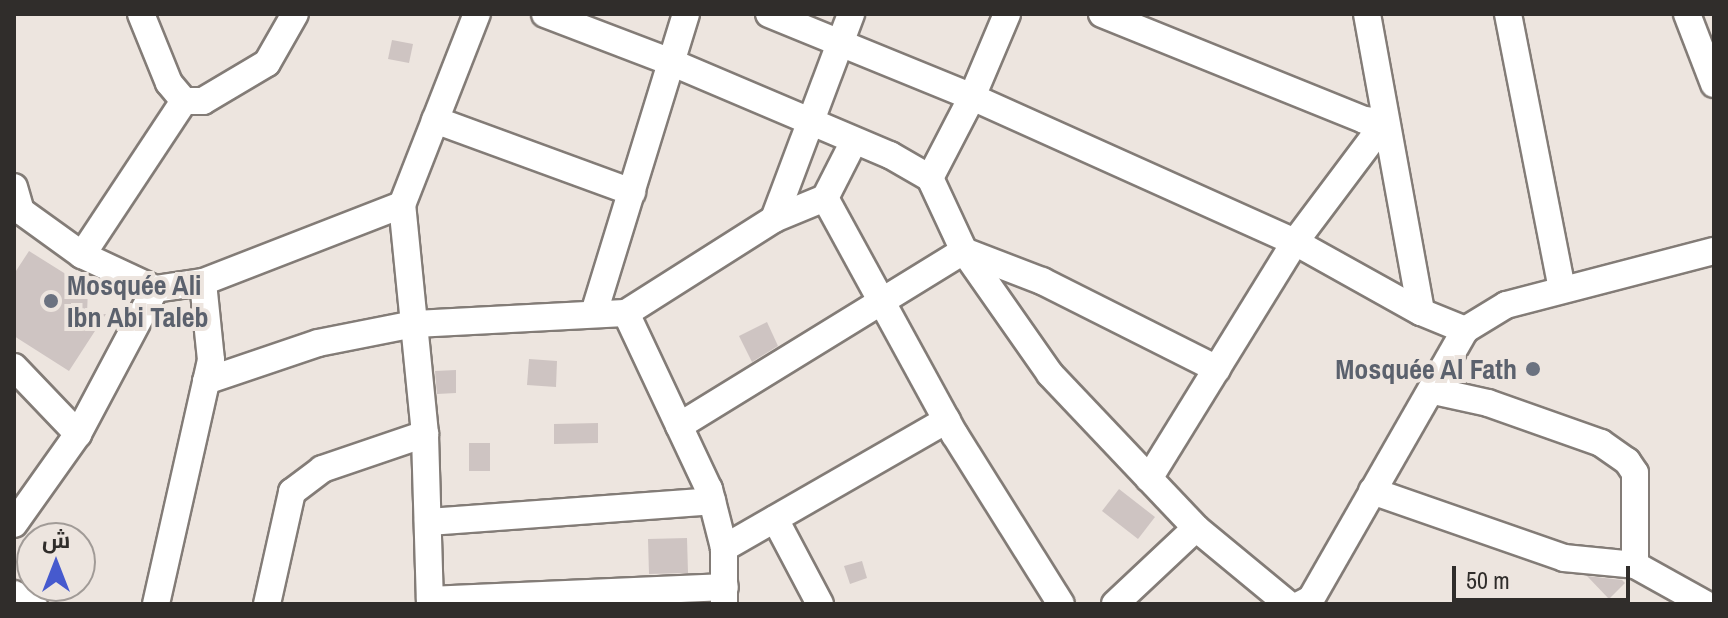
<!DOCTYPE html>
<html>
<head>
<meta charset="utf-8">
<style>
  body { margin:0 }
  #map { position:relative; width:1728px; height:618px; overflow:hidden; background:#ede5df; font-family:"Archivo Narrow",Cairo,sans-serif }
  div>[style] { position:absolute }
  .building>* { inset:0; background:#cec4c2 }
  .roads { filter:drop-shadow(2px 0 #837c77) drop-shadow(-2px 0 #837c77) drop-shadow(0 2px #837c77) drop-shadow(0 -2px #837c77) }
  .street>* { height:26px; margin:-13px; padding:0 13px; transform-origin:13px; border-radius:13px; background:#fff }
  .dots>* { width:22px; height:22px; translate:-50% -50%; box-sizing:border-box; border:4px solid #ede5df; border-radius:50% }
  span { translate:-50% -50%; white-space:nowrap; text-align:center; line-height:1.15; -webkit-text-stroke:8px #ede5df; paint-order:stroke }
  .worship-label { font-size:28px; color:#5b616d; font-weight:700 }
  .left { translate:0 -50%; text-align:left }
  .right { translate:-100% -50%; text-align:right }
  .frame { position:absolute; inset:0; border:16px solid #302d2b; pointer-events:none }
  .north { position:absolute; left:16px; top:522px; width:80px; height:80px; box-sizing:border-box; background:#ede5df; border:2px solid #a19b97; border-radius:50%; rotate:0deg; font-size:22px; font-weight:700; line-height:32px; text-align:center; color:#302d2b }
  .north::after { content:''; display:block; margin:auto; width:28px; height:36px; background:#465ace; clip-path:polygon(50% 0,100% 100%,50% 72%,0 100%) }
  .scale { position:absolute; left:1452px; top:566px; width:178px; height:36px; box-sizing:border-box; border:4px solid #302d2b; border-top:0; padding-left:10px; font-size:24px; line-height:28px; white-space:nowrap; color:#302d2b; -webkit-text-stroke:6px #ede5df; paint-order:stroke }
</style>
</head>
<body>
<div id="map">
  <div class="building">
    <div style="clip-path:polygon(392px 40px,413px 44px,409px 63px,388px 59px)"></div>
    <div style="clip-path:polygon(29px 251px,88px 288px,87px 314px,106px 314px,69px 371px,14px 336px,14px 274px)"></div>
    <div style="clip-path:polygon(767px 322px,778px 346px,752px 362px,739px 336px)"></div>
    <div style="clip-path:polygon(529px 359px,557px 361px,556px 387px,527px 385px)"></div>
    <div style="clip-path:polygon(456px 370px,456px 393px,437px 394px,435px 371px)"></div>
    <div style="clip-path:polygon(598px 423px,598px 443px,554px 444px,554px 424px)"></div>
    <div style="clip-path:polygon(469px 443px,490px 443px,490px 471px,469px 471px)"></div>
    <div style="clip-path:polygon(1119px 489px,1155px 517px,1138px 539px,1102px 511px)"></div>
    <div style="clip-path:polygon(687px 538px,688px 573px,649px 574px,648px 539px)"></div>
    <div style="clip-path:polygon(862px 561px,867px 578px,850px 584px,844px 566px)"></div>
    <div style="clip-path:polygon(1587px 576px,1622px 580px,1625px 583px,1609px 599px)"></div>
  </div>
  <div class="roads">
    <div class="street">
      <div style="left:141px;top:14px;width:74px;rotate:67.9deg"></div>
      <div style="left:169px;top:83px;width:23px;rotate:50deg"></div>
      <div style="left:184px;top:101px;width:19px"></div>
      <div style="left:203px;top:101px;width:74px;rotate:-30.7deg"></div>
      <div style="left:267px;top:63px;width:56px;rotate:-60.3deg"></div>
      <div style="left:545px;top:14px;width:137px;rotate:20.9deg"></div>
      <div style="left:673px;top:63px;width:236px;rotate:23deg"></div>
      <div style="left:890px;top:155px;width:46px;rotate:29.9deg"></div>
      <div style="left:930px;top:178px;width:81px;rotate:65deg"></div>
      <div style="left:964px;top:251px;width:150px;rotate:55deg"></div>
      <div style="left:1050px;top:374px;width:212px;rotate:46.5deg"></div>
      <div style="left:1196px;top:528px;width:119px;rotate:39.6deg"></div>
      <div style="left:769px;top:14px;width:219px;rotate:22.2deg"></div>
      <div style="left:972px;top:97px;width:354px;rotate:24.2deg"></div>
      <div style="left:1295px;top:242px;width:144px;rotate:29.1deg"></div>
      <div style="left:1421px;top:312px;width:48px;rotate:22.2deg"></div>
      <div style="left:1465px;top:330px;width:48px;rotate:-31.4deg"></div>
      <div style="left:1506px;top:305px;width:215px;rotate:-14.6deg"></div>
      <div style="left:1102px;top:14px;width:283px;rotate:22deg"></div>
      <div style="left:1364px;top:120px;width:21px;rotate:5deg"></div>
      <div style="left:1385px;top:122px;width:150px;rotate:126.9deg"></div>
      <div style="left:1295px;top:242px;width:278px;rotate:121.7deg"></div>
      <div style="left:1367px;top:14px;width:303px;rotate:79.7deg"></div>
      <div style="left:1508px;top:14px;width:279px;rotate:78.9deg"></div>
      <div style="left:1687px;top:14px;width:75px;rotate:68.9deg"></div>
      <div style="left:435px;top:120px;width:210px;rotate:20.1deg"></div>
      <div style="left:930px;top:178px;width:91px;rotate:-62.6deg"></div>
      <div style="left:972px;top:97px;width:90px;rotate:-67.1deg"></div>
      <div style="left:14px;top:187px;width:25px;rotate:74deg"></div>
      <div style="left:21px;top:211px;width:75px;rotate:35.8deg"></div>
      <div style="left:82px;top:255px;width:81px;rotate:25deg"></div>
      <div style="left:155px;top:289px;width:49px;rotate:-8.3deg"></div>
      <div style="left:203px;top:282px;width:213px;rotate:-21.2deg"></div>
      <div style="left:825px;top:198px;width:270px;rotate:61.3deg"></div>
      <div style="left:955px;top:435px;width:199px;rotate:57.9deg"></div>
      <div style="left:774px;top:219px;width:219px;rotate:-69.4deg"></div>
      <div style="left:82px;top:255px;width:185px;rotate:-56.5deg"></div>
      <div style="left:594px;top:313px;width:313px;rotate:-72.9deg"></div>
      <div style="left:626px;top:313px;width:195px;rotate:64.8deg"></div>
      <div style="left:709px;top:489px;width:61px;rotate:75.7deg"></div>
      <div style="left:724px;top:548px;width:56px;rotate:90deg"></div>
      <div style="left:14px;top:367px;width:93px;rotate:46.3deg"></div>
      <div style="left:206px;top:381px;width:118px;rotate:-18.7deg"></div>
      <div style="left:318px;top:343px;width:98px;rotate:-11.2deg"></div>
      <div style="left:414px;top:324px;width:212px;rotate:-3deg"></div>
      <div style="left:626px;top:313px;width:175px;rotate:-32.4deg"></div>
      <div style="left:774px;top:219px;width:55px;rotate:-22.4deg"></div>
      <div style="left:825px;top:198px;width:64px;rotate:-63deg"></div>
      <div style="left:1434px;top:391px;width:55px;rotate:12.5deg"></div>
      <div style="left:1488px;top:403px;width:120px;rotate:19.5deg"></div>
      <div style="left:1601px;top:443px;width:32px;rotate:35deg"></div>
      <div style="left:1627px;top:461px;width:14px;rotate:56deg"></div>
      <div style="left:1635px;top:473px;width:92px;rotate:90deg"></div>
      <div style="left:679px;top:426px;width:334px;rotate:-31.6deg"></div>
      <div style="left:964px;top:251px;width:84px;rotate:21deg"></div>
      <div style="left:1042px;top:281px;width:196px;rotate:26.7deg"></div>
      <div style="left:1372px;top:491px;width:203px;rotate:19.2deg"></div>
      <div style="left:1564px;top:558px;width:71px;rotate:5.6deg"></div>
      <div style="left:1635px;top:565px;width:80px;rotate:29.1deg"></div>
      <div style="left:775px;top:519px;width:96px;rotate:62.1deg"></div>
      <div style="left:428px;top:522px;width:285px;rotate:-4.2deg"></div>
      <div style="left:14px;top:524px;width:110px;rotate:-54.6deg"></div>
      <div style="left:78px;top:434px;width:164px;rotate:-62deg"></div>
      <div style="left:724px;top:548px;width:257px;rotate:-29.9deg"></div>
      <div style="left:14px;top:594px;width:22px;rotate:27deg"></div>
      <div style="left:430px;top:600px;width:295px;rotate:-2.5deg"></div>
      <div style="left:156px;top:604px;width:250px;rotate:-77.3deg"></div>
      <div style="left:211px;top:360px;width:78px;rotate:-95.9deg"></div>
      <div style="left:267px;top:604px;width:115px;rotate:-77.4deg"></div>
      <div style="left:292px;top:492px;width:38px;rotate:-37deg"></div>
      <div style="left:322px;top:469px;width:109px;rotate:-18.8deg"></div>
      <div style="left:430px;top:604px;width:170px;rotate:-91.7deg"></div>
      <div style="left:425px;top:434px;width:230px;rotate:-95.7deg"></div>
      <div style="left:402px;top:205px;width:205px;rotate:-68.6deg"></div>
      <div style="left:1115px;top:604px;width:111px;rotate:-43.2deg"></div>
      <div style="left:1301px;top:604px;width:11px;rotate:-27deg"></div>
      <div style="left:1311px;top:599px;width:310px;rotate:-60.2deg"></div>
    </div>
  </div>
  <div class="dots">
    <div style="left:51px;top:301px;background:#6b7280"></div>
    <div style="left:1533px;top:369px;background:#6b7280"></div>
  </div>
  <div class="worship-label">
    <span class="left" style="left:67px;top:301px">Mosquée Ali<br>Ibn Abi Taleb</span>
    <span class="right" style="left:1517px;top:369px">Mosquée Al Fath</span>
  </div>
  <div class="frame"></div>
  <div class="north">ش</div>
  <div class="scale">50 m</div>
</div>
</body>
</html>
